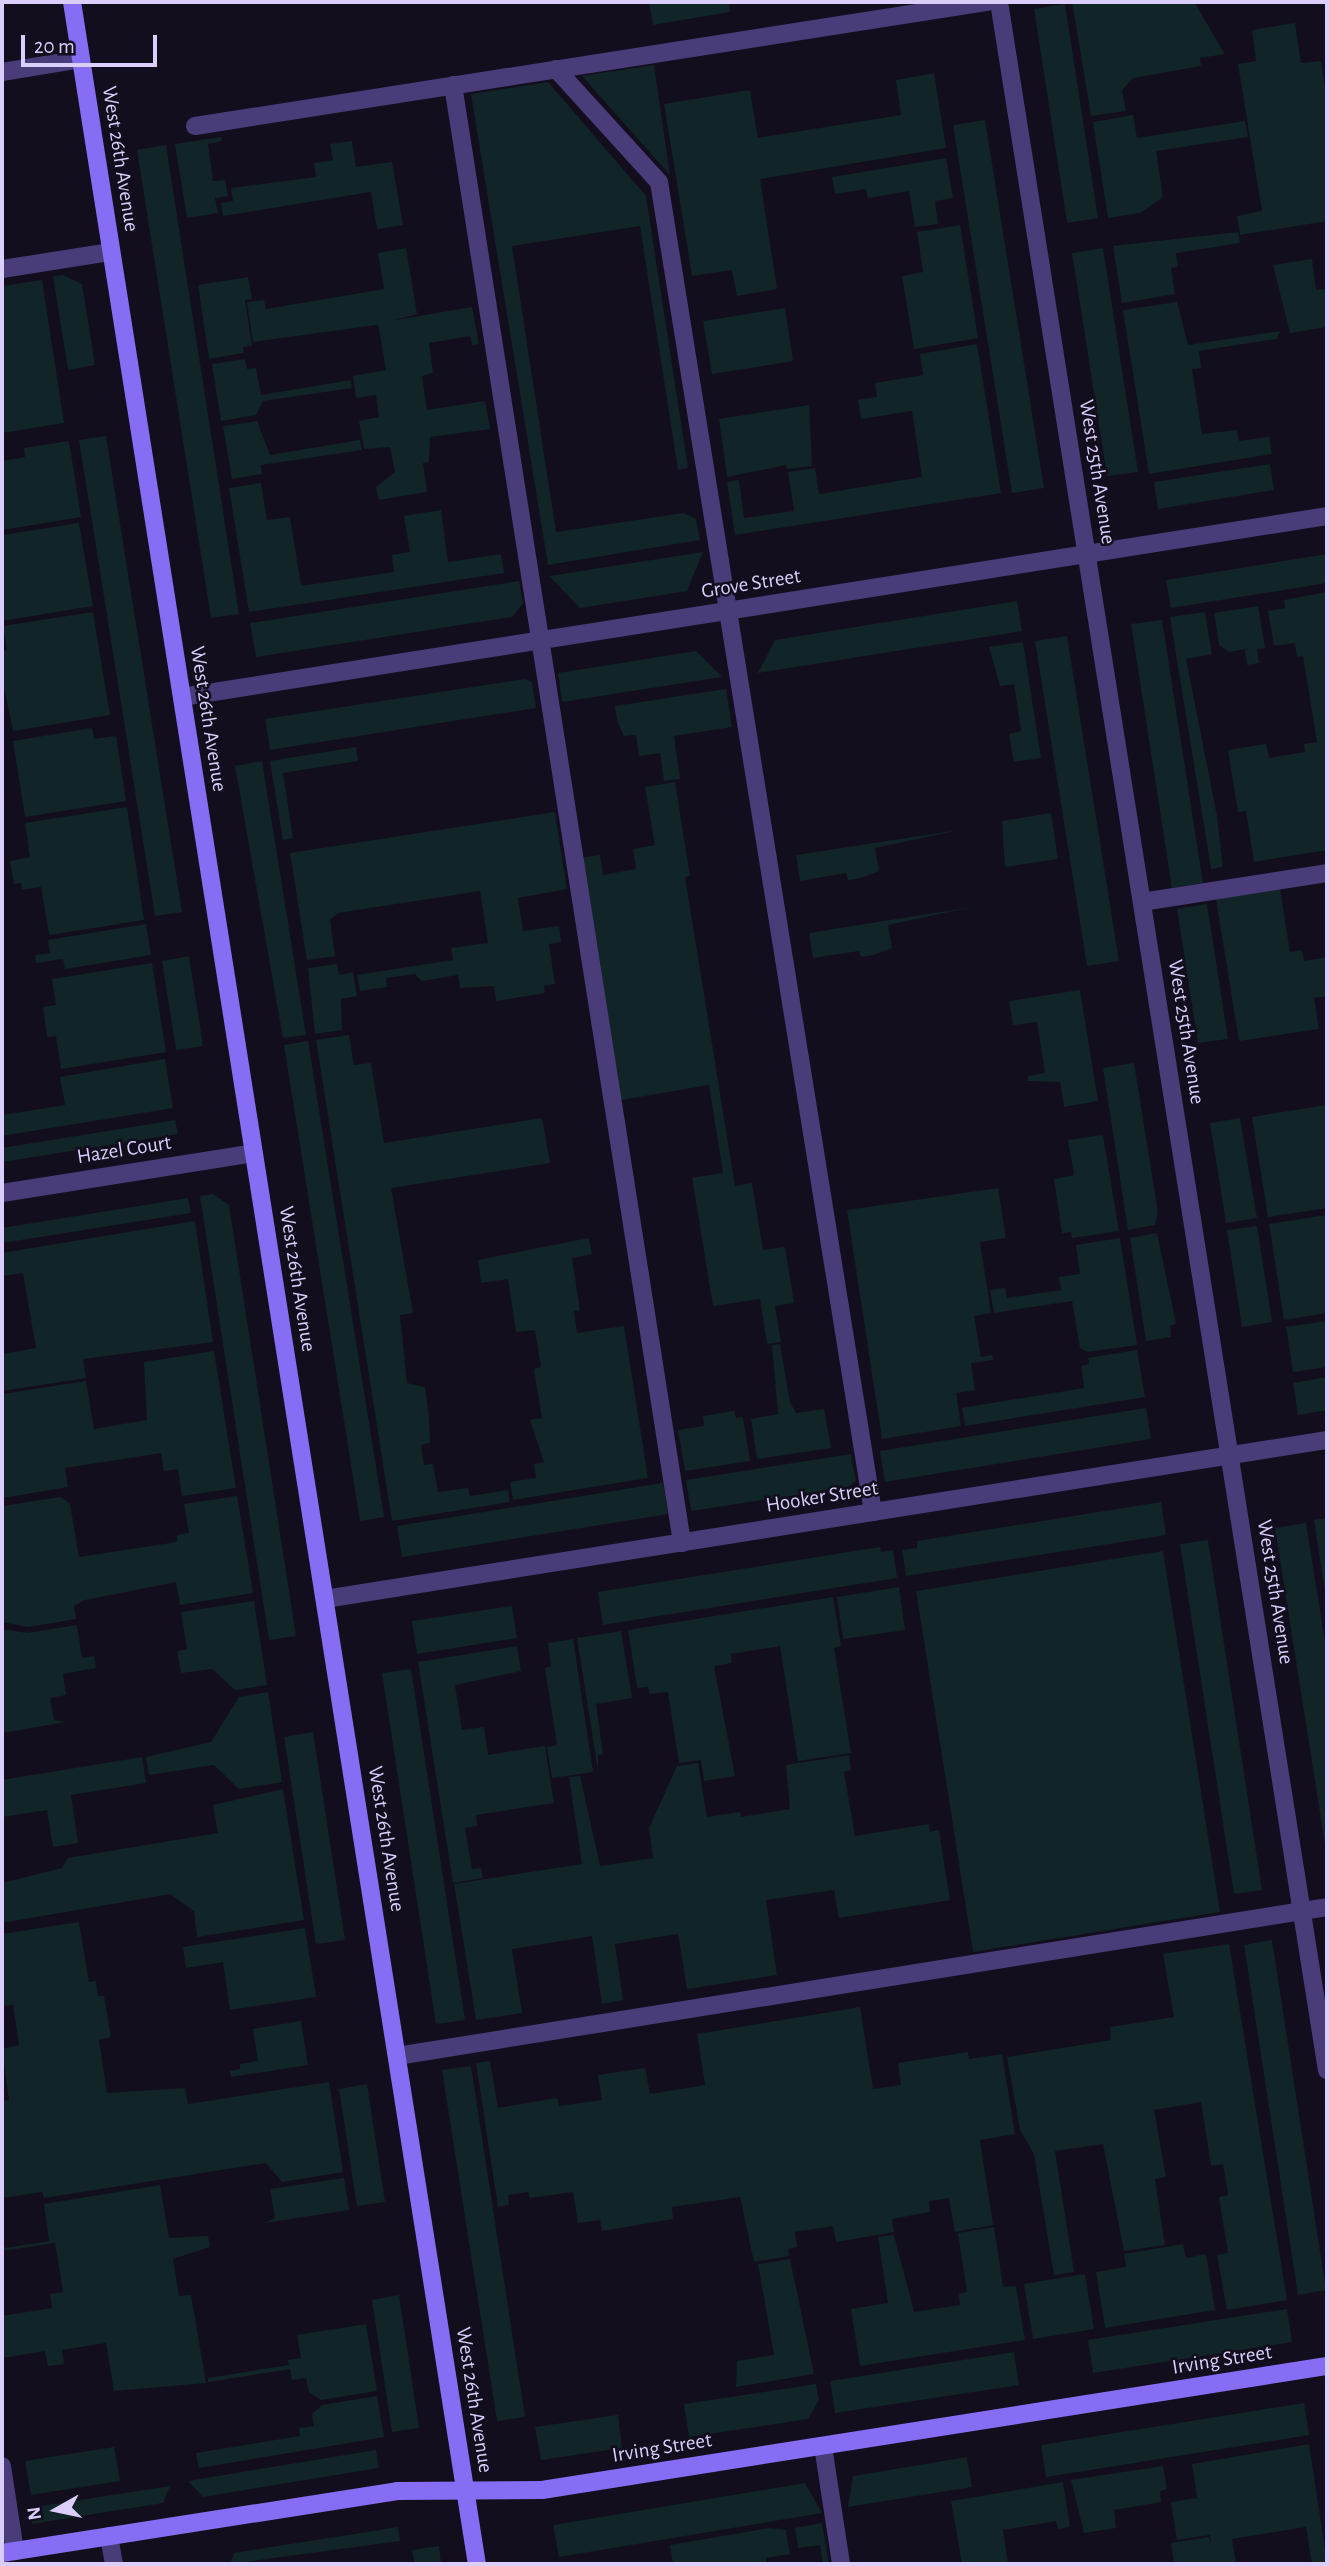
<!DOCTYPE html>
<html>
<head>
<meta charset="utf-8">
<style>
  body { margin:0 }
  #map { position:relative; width:1329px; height:2566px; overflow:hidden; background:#130e1e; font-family:"Alegreya Sans",sans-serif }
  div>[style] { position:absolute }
  .green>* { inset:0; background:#112427 }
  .lane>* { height:18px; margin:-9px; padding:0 9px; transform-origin:9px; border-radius:9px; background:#493c79 }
  .street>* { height:18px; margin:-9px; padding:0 9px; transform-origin:9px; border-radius:9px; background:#493c79 }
  .secondary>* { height:18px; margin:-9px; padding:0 9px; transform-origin:9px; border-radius:9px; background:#876df3 }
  span { translate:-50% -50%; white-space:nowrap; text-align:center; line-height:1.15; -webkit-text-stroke:5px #130e1e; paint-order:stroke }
  .street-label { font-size:21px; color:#dbcefb }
  .frame { position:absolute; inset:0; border:4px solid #dbcefb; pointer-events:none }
  .north { position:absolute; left:21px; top:2475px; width:70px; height:70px; -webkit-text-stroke:5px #130e1e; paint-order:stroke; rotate:261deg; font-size:19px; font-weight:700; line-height:28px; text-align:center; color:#dbcefb }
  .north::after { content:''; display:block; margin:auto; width:24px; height:32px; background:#dbcefb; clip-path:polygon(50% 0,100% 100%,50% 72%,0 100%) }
  .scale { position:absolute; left:21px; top:35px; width:136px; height:32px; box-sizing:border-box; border:4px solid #dbcefb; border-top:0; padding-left:9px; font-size:21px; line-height:24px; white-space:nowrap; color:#dbcefb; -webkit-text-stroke:5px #130e1e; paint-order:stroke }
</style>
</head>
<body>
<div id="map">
  <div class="green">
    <div style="clip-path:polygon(649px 2px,729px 2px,730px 12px,653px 25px)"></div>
    <div style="clip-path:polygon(1072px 2px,1194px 2px,1225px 54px,1200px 58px,1201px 66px,1133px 78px,1122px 90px,1126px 111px,1091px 116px)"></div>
    <div style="clip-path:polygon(1065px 4px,1098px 218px,1067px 223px,1034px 9px)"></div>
    <div style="clip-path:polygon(1295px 23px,1301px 63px,1321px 61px,1327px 101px,1327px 221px,1240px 235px,1237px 216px,1262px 211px,1238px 64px,1256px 61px,1252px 30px)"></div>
    <div style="clip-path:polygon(654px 65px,670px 175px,582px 76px)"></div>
    <div style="clip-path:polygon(934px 73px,946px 148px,760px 179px,777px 289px,737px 296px,732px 270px,692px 276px,664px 104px,750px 90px,758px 138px,901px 115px,896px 80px)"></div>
    <div style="clip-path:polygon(548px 82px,646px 196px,688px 468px,678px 470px,640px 226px,512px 246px,556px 532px,684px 513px,696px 519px,700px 540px,548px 565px,471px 94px)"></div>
    <div style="clip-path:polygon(1133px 115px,1137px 138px,1245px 121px,1248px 137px,1156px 151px,1163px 197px,1140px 213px,1108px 218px,1093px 122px)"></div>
    <div style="clip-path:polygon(985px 120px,1044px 488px,1012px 493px,953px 125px)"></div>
    <div style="clip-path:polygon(221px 137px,222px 141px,208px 144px,213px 181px,225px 180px,228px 196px,215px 198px,218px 213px,187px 218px,175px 144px)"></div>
    <div style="clip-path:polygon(352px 141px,356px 167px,392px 162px,403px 225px,377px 229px,371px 192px,223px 216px,221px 203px,233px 201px,231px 188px,316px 177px,314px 163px,333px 160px,330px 144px)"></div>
    <div style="clip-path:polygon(166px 145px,239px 614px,211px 618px,137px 150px)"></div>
    <div style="clip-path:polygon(946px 158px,953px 198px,935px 201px,938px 224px,915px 227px,909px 191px,868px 198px,866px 189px,835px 194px,832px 177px)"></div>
    <div style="clip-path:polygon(960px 225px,978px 338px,914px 349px,902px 276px,923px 272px,917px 232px)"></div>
    <div style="clip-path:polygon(1238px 232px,1240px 243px,1176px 253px,1178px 267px,1171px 268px,1175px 294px,1122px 303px,1113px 246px)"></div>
    <div style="clip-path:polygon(406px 248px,417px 314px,376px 325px,253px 342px,247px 302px,264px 300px,266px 309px,384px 289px,378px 253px)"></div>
    <div style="clip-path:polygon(1103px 248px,1138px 472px,1107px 476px,1072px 253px)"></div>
    <div style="clip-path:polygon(1312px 259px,1316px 290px,1327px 289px,1327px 327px,1290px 333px,1273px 265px)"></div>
    <div style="clip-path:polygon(63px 275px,82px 284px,95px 365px,68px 370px,53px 276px)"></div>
    <div style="clip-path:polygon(248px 277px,252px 299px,245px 300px,252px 346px,243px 347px,244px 353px,209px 359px,198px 285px)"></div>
    <div style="clip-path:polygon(42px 280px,64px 423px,2px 433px,2px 286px)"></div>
    <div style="clip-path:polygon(1177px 302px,1188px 345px,1281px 331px,1276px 339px,1199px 351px,1201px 368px,1192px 369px,1202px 434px,1237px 430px,1239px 441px,1269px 437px,1272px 454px,1149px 474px,1123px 310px)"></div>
    <div style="clip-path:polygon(472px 307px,479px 344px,472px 345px,470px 336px,429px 343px,433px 373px,422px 376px,427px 410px,485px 401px,490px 429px,430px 437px,429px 462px,423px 463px,427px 492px,379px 500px,376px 487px,395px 472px,390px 447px,364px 449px,359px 421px,379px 417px,376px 395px,356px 398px,353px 376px,386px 370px,378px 323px)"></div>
    <div style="clip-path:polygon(785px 308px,793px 361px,712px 374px,703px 321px)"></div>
    <div style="clip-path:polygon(977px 344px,1001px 493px,735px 535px,727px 482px,739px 480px,744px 518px,794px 511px,788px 472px,815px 468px,819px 494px,922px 477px,912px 411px,861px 419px,858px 400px,877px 397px,875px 383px,923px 375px,920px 354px)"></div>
    <div style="clip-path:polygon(245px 359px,247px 369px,256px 368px,261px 395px,351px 380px,352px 388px,263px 401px,256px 415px,221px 421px,212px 364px)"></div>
    <div style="clip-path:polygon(809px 405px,812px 466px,787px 469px,786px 465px,727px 477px,719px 419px)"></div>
    <div style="clip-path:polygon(257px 421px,270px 455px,360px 440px,362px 450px,261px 465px,262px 474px,232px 479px,223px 426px)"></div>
    <div style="clip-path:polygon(106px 436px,182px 912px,155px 916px,79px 440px)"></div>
    <div style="clip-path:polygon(69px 441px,81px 517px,2px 530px,2px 461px,25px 457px,24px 448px)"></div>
    <div style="clip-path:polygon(1270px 464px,1274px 490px,1158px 509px,1154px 482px)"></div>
    <div style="clip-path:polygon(261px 483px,267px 520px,290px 517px,301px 586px,394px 572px,392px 555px,410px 552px,404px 516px,441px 510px,448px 562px,501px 554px,504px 573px,249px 612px,229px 488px)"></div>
    <div style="clip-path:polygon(79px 523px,93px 606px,2px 621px,2px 535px)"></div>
    <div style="clip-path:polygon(703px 552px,687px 591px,580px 608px,549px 576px)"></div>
    <div style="clip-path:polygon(1327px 554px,1327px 583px,1171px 608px,1166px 580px)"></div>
    <div style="clip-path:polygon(519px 581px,523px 603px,512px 617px,256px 657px,250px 623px)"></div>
    <div style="clip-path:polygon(1327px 592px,1327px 850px,1254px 862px,1246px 811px,1238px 812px,1228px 750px,1266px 744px,1269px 758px,1305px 752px,1304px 744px,1317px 742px,1303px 656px,1297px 657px,1295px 643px,1274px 646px,1268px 611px,1285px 608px,1284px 600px)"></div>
    <div style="clip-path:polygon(1017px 601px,1022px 631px,758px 673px,775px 640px)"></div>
    <div style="clip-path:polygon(1258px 606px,1265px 648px,1257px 649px,1259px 663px,1247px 665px,1245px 649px,1229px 652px,1219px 645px,1214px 613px)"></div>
    <div style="clip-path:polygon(93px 612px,110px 715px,13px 731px,2px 679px,2px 651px,7px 650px,3px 626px)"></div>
    <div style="clip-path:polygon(1205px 612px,1212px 654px,1186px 659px,1217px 816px,1223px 867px,1211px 869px,1170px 617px)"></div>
    <div style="clip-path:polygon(1162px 620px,1203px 883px,1172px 888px,1131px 624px)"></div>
    <div style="clip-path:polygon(1067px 636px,1119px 961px,1087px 966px,1035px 641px)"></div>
    <div style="clip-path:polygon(1023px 642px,1041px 758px,1014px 762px,1009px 734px,1021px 731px,1014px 684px,1000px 686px,989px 647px)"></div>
    <div style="clip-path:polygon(696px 651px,722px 677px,562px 702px,558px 673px)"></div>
    <div style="clip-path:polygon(525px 679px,532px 682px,536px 708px,270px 750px,265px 719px)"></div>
    <div style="clip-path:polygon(726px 689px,732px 727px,674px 736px,680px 779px,664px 781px,660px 753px,639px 756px,636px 735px,624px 736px,617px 721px,615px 706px)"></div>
    <div style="clip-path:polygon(92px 728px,94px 739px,116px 736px,126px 801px,25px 817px,13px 741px)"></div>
    <div style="clip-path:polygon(356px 747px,358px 761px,283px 773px,293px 838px,283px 840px,270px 761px)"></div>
    <div style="clip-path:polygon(262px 761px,306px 1035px,283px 1038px,235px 766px)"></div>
    <div style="clip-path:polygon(675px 782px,690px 876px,685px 877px,735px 1186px,752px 1183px,763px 1250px,785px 1247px,794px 1303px,775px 1306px,781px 1342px,767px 1344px,760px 1299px,713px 1306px,692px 1178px,723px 1173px,709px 1085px,621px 1100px,581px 858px,600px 855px,603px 875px,636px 869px,633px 849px,655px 845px,645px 787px)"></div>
    <div style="clip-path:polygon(127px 807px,144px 920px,49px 935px,41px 887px,22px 890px,21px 883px,14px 884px,10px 861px,30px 857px,25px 823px)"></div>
    <div style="clip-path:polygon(555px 812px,567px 889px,518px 898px,523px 931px,559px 926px,561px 942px,549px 944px,555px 984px,544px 986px,545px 993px,496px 1001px,494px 986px,460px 988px,458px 975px,422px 981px,415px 974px,386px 978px,387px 987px,360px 991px,357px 975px,453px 960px,451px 948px,488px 943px,480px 891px,338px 913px,330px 920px,335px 956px,307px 960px,290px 853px)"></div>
    <div style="clip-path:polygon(1051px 813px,1058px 859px,1005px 867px,1002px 821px)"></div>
    <div style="clip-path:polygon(959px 830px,875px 848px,879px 871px,861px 878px,848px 880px,846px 873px,800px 881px,796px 855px)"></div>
    <div style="clip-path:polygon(1280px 889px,1290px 952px,1302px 950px,1304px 961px,1327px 957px,1327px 996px,1314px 998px,1319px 1029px,1239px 1041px,1216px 899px)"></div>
    <div style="clip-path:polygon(1207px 904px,1228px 1039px,1198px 1043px,1177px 909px)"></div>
    <div style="clip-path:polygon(972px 907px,888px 925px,892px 948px,873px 955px,861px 957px,859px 951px,813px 958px,809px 933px)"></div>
    <div style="clip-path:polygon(146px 924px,151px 955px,65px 969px,63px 959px,36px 963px,35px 955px,50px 953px,48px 940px)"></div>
    <div style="clip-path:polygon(189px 956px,203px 1046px,176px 1050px,162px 961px)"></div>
    <div style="clip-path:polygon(152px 963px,166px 1052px,61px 1069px,56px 1036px,47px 1037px,43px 1007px,56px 1005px,52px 979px)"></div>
    <div style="clip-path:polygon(337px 964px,339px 975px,353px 972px,357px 996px,341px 999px,342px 1030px,315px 1034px,308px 968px)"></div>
    <div style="clip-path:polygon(1080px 990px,1098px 1101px,1064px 1107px,1060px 1082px,1028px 1081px,1028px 1076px,1045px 1073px,1037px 1022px,1013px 1025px,1009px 1001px)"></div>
    <div style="clip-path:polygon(349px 1035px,354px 1065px,371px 1063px,384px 1143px,542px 1118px,550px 1163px,391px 1188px,413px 1313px,400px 1315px,407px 1383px,425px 1387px,429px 1416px,430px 1443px,421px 1445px,424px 1465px,433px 1464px,438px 1492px,468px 1488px,470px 1496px,508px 1490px,510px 1502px,392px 1521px,316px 1040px)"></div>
    <div style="clip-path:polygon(308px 1041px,384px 1517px,360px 1521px,284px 1045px)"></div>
    <div style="clip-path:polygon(165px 1059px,173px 1108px,2px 1136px,2px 1115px,65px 1105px,60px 1077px)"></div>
    <div style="clip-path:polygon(1134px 1063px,1158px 1212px,1155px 1225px,1128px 1230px,1103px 1068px)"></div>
    <div style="clip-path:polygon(1327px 1105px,1327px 1208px,1268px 1217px,1252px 1117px)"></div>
    <div style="clip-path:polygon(1240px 1118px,1257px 1218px,1226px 1223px,1210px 1123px)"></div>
    <div style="clip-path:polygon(175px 1120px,178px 1134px,2px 1162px,2px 1148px)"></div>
    <div style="clip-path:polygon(1103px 1135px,1119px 1231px,1072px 1238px,1071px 1232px,1062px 1233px,1054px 1179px,1074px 1175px,1068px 1140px)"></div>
    <div style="clip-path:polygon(998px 1188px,1006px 1238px,980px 1242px,991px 1313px,974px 1316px,981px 1357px,992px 1355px,993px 1360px,971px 1363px,975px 1390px,956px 1393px,961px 1426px,882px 1439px,847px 1210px)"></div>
    <div style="clip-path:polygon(213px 1194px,229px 1205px,296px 1636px,269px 1640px,200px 1196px)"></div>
    <div style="clip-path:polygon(188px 1198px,191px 1213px,2px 1243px,2px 1228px)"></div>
    <div style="clip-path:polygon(1327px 1215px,1327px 1313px,1284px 1320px,1269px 1224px)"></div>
    <div style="clip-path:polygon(195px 1221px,213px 1342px,83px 1359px,86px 1378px,2px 1391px,2px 1354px,36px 1348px,23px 1273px,2px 1276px,2px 1253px)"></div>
    <div style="clip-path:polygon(1257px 1226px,1272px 1322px,1242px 1327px,1227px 1230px)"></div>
    <div style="clip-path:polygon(1157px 1233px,1176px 1324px,1170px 1326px,1171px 1337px,1146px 1341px,1130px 1238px)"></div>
    <div style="clip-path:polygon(589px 1238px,592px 1254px,572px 1258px,580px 1310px,574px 1311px,577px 1333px,624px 1326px,648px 1478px,513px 1500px,510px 1482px,536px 1478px,534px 1464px,544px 1462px,530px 1420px,542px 1418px,534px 1369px,541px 1367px,535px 1330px,516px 1332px,508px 1279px,481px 1283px,478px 1260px)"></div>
    <div style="clip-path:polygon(1120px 1238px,1137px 1345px,1087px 1352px,1080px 1348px,1072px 1301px,994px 1313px,990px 1290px,1005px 1288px,1007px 1298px,1061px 1290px,1059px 1277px,1080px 1274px,1076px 1245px)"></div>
    <div style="clip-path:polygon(1327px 1321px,1327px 1367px,1293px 1372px,1286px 1327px)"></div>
    <div style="clip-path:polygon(780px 1344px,790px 1402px,796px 1413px,824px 1409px,831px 1448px,757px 1459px,751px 1419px,778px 1414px,772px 1345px)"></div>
    <div style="clip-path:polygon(1137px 1350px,1145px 1397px,965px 1426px,962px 1408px,1084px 1388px,1081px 1366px,1089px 1364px,1088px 1358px)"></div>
    <div style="clip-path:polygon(214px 1351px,236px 1488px,182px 1496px,178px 1469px,164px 1471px,161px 1453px,65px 1468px,68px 1487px,2px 1498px,2px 1394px,86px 1381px,94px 1429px,147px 1420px,144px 1362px)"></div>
    <div style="clip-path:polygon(1327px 1377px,1327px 1410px,1298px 1415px,1293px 1383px)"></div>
    <div style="clip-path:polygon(1146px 1408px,1151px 1439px,885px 1482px,880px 1451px)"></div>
    <div style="clip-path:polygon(734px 1411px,736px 1418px,743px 1417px,750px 1461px,685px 1471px,678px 1430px,704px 1426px,703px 1416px)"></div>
    <div style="clip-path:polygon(851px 1454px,856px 1481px,848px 1487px,691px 1511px,686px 1480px)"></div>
    <div style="clip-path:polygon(663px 1483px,668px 1514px,402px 1557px,397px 1526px)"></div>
    <div style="clip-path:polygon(237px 1496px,253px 1593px,180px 1605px,176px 1582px,85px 1600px,74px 1606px,76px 1619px,28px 1627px,2px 1622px,2px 1506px,61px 1497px,70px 1504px,79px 1557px,177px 1542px,177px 1535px,189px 1533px,184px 1504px)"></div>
    <div style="clip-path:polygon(1161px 1502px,1166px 1535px,906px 1576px,902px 1550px,917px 1548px,917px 1541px)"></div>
    <div style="clip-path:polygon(1327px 1518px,1327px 1605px,1314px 1520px)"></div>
    <div style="clip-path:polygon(1306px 1523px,1327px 1654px,1327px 1857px,1275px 1528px)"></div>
    <div style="clip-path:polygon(1208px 1540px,1262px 1890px,1234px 1894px,1180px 1544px)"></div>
    <div style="clip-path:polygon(880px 1547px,881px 1552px,893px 1550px,897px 1578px,603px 1625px,598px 1592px)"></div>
    <div style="clip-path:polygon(1163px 1551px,1220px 1912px,973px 1952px,916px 1591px)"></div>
    <div style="clip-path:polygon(899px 1587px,905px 1630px,843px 1639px,837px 1597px)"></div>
    <div style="clip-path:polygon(833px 1597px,841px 1646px,834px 1648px,851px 1753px,798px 1761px,780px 1646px,731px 1654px,732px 1663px,714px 1666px,735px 1776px,704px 1781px,701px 1760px,679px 1763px,668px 1692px,650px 1694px,648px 1687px,637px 1688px,628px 1630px)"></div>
    <div style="clip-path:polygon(254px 1601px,267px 1685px,235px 1690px,212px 1669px,181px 1673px,177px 1651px,187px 1649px,181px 1612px)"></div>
    <div style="clip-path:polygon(512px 1606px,517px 1638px,417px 1654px,412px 1621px)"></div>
    <div style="clip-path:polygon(77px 1625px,82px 1658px,94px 1656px,96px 1668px,63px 1674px,66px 1695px,50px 1698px,54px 1720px,66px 1722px,2px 1733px,2px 1629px,27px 1633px)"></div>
    <div style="clip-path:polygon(621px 1631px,632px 1698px,596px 1704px,603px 1754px,598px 1755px,598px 1771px,577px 1638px)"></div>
    <div style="clip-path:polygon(573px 1639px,593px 1772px,552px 1778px,547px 1747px,557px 1745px,545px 1668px,551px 1666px,548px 1643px)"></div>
    <div style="clip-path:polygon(517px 1646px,521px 1671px,455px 1685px,462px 1730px,484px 1727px,488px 1755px,545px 1746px,554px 1803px,476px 1815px,477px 1826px,465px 1828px,472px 1869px,481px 1868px,483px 1878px,453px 1883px,418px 1662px)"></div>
    <div style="clip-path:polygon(411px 1669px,465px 2020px,436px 2024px,382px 1673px)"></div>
    <div style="clip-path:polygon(268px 1692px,282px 1782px,239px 1789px,214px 1765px,149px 1775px,146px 1757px,211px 1742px,239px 1697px)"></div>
    <div style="clip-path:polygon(313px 1732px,345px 1940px,316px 1944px,284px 1737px)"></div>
    <div style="clip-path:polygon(849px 1755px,851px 1770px,844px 1772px,855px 1836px,929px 1824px,930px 1832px,939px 1830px,950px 1900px,839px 1918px,834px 1890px,766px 1900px,777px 1975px,687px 1989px,678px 1934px,615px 1944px,623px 2000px,602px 2004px,592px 1936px,512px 1949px,522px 2013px,476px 2020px,454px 1884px,582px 1864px,569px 1777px,580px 1776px,600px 1866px,653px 1858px,649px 1828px,677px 1766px,698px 1763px,707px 1817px,740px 1812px,741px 1817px,790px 1809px,786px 1765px)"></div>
    <div style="clip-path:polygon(142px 1757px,146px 1783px,71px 1795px,78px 1843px,53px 1847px,47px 1810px,2px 1817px,2px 1780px)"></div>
    <div style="clip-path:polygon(283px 1789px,304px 1920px,197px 1937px,194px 1911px,170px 1894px,2px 1923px,2px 1883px,62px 1868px,68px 1858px,218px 1833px,213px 1805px)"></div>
    <div style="clip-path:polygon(79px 1922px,89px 1982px,96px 1981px,98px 1996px,104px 1996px,111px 2037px,99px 2040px,107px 2093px,185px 2088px,188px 2104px,329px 2082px,343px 2172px,282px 2182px,266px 2163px,44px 2198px,42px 2192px,2px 2198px,2px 2101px,9px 2100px,2px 2049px,19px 2045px,13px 2005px,2px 2006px,2px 1934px)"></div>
    <div style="clip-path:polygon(305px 1928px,316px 1997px,230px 2010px,223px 1962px,186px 1968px,183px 1947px)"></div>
    <div style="clip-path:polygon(1272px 1940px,1326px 2290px,1298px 2295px,1244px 1945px)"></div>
    <div style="clip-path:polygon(1229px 1944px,1287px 2300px,1227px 2310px,1217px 2255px,1228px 2253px,1219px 2197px,1228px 2195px,1223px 2164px,1211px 2166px,1201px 2102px,1154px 2110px,1166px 2177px,1155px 2179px,1165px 2245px,1124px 2251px,1103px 2144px,1055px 2151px,1074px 2272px,1054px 2275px,1034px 2154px,1020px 2130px,1007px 2057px,1111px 2040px,1110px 2027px,1174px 2017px,1163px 1954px)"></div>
    <div style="clip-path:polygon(860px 2007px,873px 2089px,901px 2085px,898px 2063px,968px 2052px,969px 2059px,1002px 2054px,1015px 2134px,980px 2140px,993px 2225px,955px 2232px,949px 2198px,929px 2201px,930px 2212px,892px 2219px,894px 2232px,836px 2242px,833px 2226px,795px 2232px,797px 2247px,788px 2249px,789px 2256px,754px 2262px,740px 2197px,672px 2207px,673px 2219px,602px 2231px,600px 2220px,578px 2223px,573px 2192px,530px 2198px,528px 2192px,508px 2195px,509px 2205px,498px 2207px,476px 2063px,490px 2061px,498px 2108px,557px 2098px,559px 2106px,602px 2100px,598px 2075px,645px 2068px,650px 2094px,705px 2085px,697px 2034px)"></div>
    <div style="clip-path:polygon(301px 2021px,308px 2065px,231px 2077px,230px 2071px,240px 2069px,240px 2064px,258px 2061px,253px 2029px)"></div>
    <div style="clip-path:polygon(471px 2066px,525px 2417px,497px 2421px,442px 2070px)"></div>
    <div style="clip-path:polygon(367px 2084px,385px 2202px,357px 2206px,339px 2089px)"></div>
    <div style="clip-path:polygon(344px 2178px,349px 2210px,264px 2223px,275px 2218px,270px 2189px)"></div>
    <div style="clip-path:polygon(160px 2185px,169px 2238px,208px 2236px,210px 2247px,173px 2259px,179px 2296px,191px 2295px,206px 2383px,114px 2391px,106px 2343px,62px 2350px,64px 2364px,48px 2366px,45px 2351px,2px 2358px,2px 2316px,52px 2308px,50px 2294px,63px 2292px,55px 2243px,2px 2251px,2px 2240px,5px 2248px,49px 2241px,44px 2204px)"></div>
    <div style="clip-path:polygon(994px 2227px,1003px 2287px,1016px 2286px,1025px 2340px,860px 2366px,851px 2309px,888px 2303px,878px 2237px,894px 2235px,914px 2312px,960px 2305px,959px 2294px,967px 2292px,958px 2233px)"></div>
    <div style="clip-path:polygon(1183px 2244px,1186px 2258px,1206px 2254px,1215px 2310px,1105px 2328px,1096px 2272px,1126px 2267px,1124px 2254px)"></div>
    <div style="clip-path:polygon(790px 2259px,814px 2374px,736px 2387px,737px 2361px,774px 2355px,758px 2264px)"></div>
    <div style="clip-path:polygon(1085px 2274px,1094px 2329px,1033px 2339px,1024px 2284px)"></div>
    <div style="clip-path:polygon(399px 2295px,419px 2428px,392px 2432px,372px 2300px)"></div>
    <div style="clip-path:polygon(1287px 2309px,1292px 2342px,1093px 2373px,1088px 2340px)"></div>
    <div style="clip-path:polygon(366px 2324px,377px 2391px,321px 2400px,309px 2392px,306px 2378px,292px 2380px,290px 2369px,208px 2382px,208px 2378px,289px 2365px,288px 2360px,301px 2358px,297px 2335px)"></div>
    <div style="clip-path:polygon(1014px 2352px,1019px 2385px,835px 2413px,830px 2381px)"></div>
    <div style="clip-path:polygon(816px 2384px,819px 2400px,808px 2419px,689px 2437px,684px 2404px)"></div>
    <div style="clip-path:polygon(377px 2396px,384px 2437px,199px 2468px,196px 2453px,300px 2436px,299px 2428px,314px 2426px,312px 2414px,322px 2405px)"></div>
    <div style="clip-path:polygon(1304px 2403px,1309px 2435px,1046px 2477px,1041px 2445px)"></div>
    <div style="clip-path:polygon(618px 2415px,622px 2448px,541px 2460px,535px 2427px)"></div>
    <div style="clip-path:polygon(1309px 2444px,1327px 2562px,1312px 2564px,1306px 2527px,1232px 2539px,1236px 2564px,1174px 2564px,1171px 2543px,1209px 2537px,1211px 2543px,1210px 2535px,1177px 2540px,1171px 2502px,1197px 2498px,1192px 2464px)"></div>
    <div style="clip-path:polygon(114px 2447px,120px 2481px,31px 2495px,25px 2461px)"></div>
    <div style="clip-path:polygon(376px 2450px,379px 2468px,203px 2497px,188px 2481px)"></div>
    <div style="clip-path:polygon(967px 2457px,972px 2487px,848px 2507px,853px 2476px)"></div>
    <div style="clip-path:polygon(1163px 2466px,1167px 2489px,1160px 2491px,1161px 2502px,1114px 2510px,1116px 2528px,1084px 2533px,1071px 2480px)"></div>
    <div style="clip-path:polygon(1063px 2482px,1070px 2527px,1058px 2529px,1056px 2521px,1003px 2530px,1008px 2564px,962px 2564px,951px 2501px)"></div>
    <div style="clip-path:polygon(805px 2483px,822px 2513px,559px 2557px,553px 2525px)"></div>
    <div style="clip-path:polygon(170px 2486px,163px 2503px,32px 2524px,29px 2508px)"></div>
    <div style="clip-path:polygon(822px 2523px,829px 2564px,823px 2564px,820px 2545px,798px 2548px,795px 2528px)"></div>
    <div style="clip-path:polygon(398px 2527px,400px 2541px,230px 2564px,234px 2553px)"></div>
    <div style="clip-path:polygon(770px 2528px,786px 2530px,790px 2554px,766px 2558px,767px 2564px,673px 2564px,670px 2545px)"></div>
    <div style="clip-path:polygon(439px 2546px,441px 2564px,415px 2564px,412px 2550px)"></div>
  </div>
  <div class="lane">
    <div style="left:556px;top:69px;width:153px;rotate:47.7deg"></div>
    <div style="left:659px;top:182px;width:1347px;rotate:80.86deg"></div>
    <div style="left:2px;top:72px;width:80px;rotate:-9.3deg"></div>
    <div style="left:453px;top:85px;width:1476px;rotate:81.07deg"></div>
    <div style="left:195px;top:126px;width:802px;rotate:-8.9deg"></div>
    <div style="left:2px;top:269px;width:110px;rotate:-8.9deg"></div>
    <div style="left:1142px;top:902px;width:187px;rotate:-8.9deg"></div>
    <div style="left:397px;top:2056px;width:942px;rotate:-9.1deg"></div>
    <div style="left:823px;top:2446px;width:119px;rotate:81.3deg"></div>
    <div style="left:2px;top:2466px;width:86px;rotate:81.3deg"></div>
    <div style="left:109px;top:2536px;width:28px;rotate:80deg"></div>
  </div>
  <div class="street">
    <div style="left:999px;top:2px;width:2094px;rotate:80.99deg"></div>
    <div style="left:182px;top:697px;width:1159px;rotate:-8.98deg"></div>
    <div style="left:2px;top:1193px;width:255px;rotate:-9deg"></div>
    <div style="left:325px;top:1599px;width:1015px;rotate:-9.02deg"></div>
  </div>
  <div class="secondary">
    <div style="left:72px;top:2px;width:2594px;rotate:81.02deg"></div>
    <div style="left:2px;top:2553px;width:400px;rotate:-8.9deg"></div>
    <div style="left:397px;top:2491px;width:145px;rotate:-0.4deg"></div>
    <div style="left:542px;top:2490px;width:795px;rotate:-8.98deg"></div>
  </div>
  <div class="street-label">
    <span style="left:120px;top:159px;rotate:81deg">West 26th Avenue</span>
    <span style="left:1097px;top:472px;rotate:81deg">West 25th Avenue</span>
    <span style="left:751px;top:584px;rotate:-9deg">Grove Street</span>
    <span style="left:208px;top:719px;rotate:81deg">West 26th Avenue</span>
    <span style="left:1186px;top:1032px;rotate:81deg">West 25th Avenue</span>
    <span style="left:124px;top:1150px;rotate:-9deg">Hazel Court</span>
    <span style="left:297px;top:1279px;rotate:81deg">West 26th Avenue</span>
    <span style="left:822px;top:1497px;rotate:-9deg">Hooker Street</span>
    <span style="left:1275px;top:1592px;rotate:81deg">West 25th Avenue</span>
    <span style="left:386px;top:1839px;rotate:81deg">West 26th Avenue</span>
    <span style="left:1222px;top:2360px;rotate:-9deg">Irving Street</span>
    <span style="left:474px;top:2400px;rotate:81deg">West 26th Avenue</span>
    <span style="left:662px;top:2448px;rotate:-9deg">Irving Street</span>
  </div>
  <div class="frame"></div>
  <div class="north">N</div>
  <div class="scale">20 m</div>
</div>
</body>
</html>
